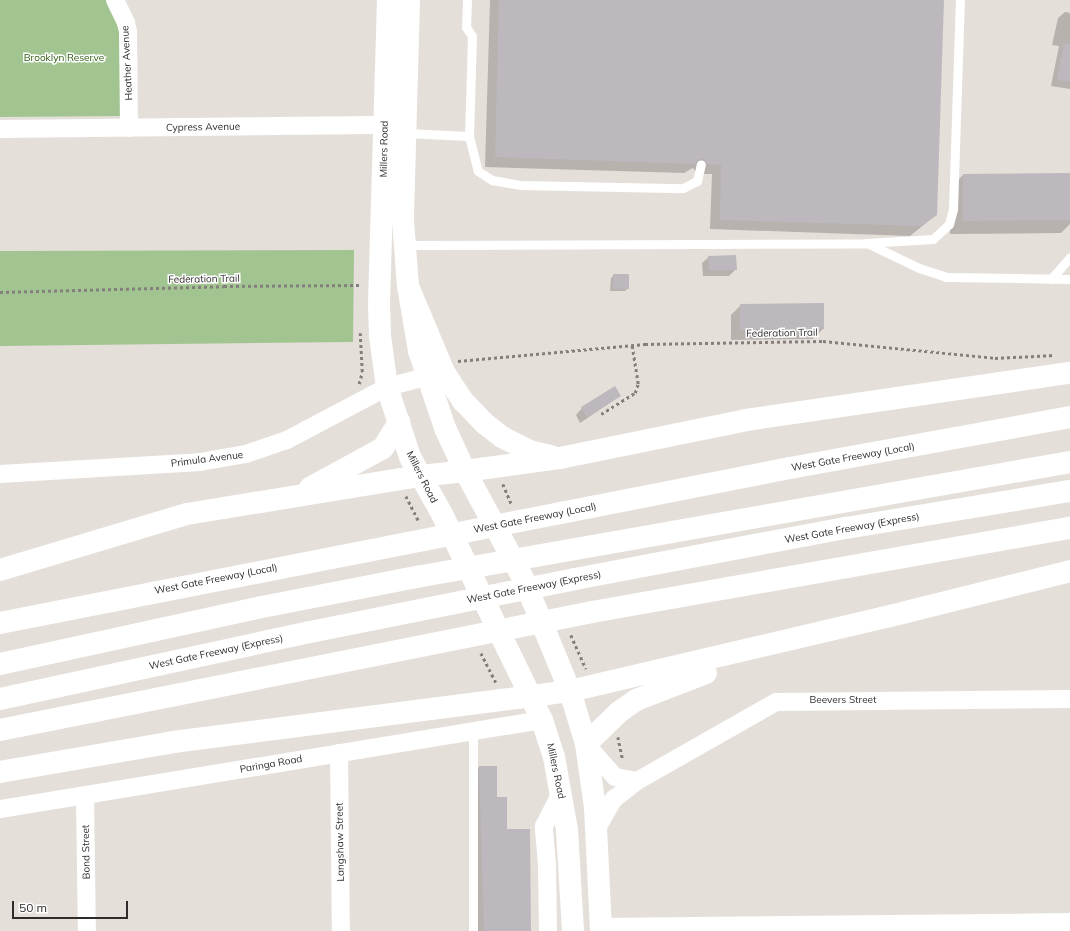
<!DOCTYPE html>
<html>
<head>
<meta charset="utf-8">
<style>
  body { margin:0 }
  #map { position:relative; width:1070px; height:931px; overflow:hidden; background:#e5dfda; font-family:Mulish,sans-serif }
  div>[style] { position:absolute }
  .green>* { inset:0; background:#a1c491 }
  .shadow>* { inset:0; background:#0003 }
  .building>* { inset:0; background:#bcb8be }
  .path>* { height:2.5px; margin-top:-1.25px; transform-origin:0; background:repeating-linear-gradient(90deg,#847f7c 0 3px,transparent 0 6px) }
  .service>* { height:9px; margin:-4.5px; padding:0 4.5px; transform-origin:4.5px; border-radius:4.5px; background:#fff }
  .minor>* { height:18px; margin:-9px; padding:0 9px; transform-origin:9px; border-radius:9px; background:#fff }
  .primary>* { height:22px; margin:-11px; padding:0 11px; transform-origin:11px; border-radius:11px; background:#fff }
  .motorway>* { height:22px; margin:-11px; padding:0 11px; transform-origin:11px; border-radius:11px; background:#fff }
  span { translate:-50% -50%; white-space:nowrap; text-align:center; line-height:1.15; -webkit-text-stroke:3px #fff; paint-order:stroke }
  .park-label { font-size:10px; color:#2a570a }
  .street-label { font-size:10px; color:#2e2b2a }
  .scale { position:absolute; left:12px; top:901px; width:116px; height:18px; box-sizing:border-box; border:2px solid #2e2b2a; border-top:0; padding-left:5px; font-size:12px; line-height:14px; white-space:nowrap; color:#2e2b2a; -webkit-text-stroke:3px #fff; paint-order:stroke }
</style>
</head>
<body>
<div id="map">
  <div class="green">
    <div style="clip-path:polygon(0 0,106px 0,120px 27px,127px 116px,0 117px)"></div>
    <div style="clip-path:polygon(354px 250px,353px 342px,0 346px,0 251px)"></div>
  </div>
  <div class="shadow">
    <div style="clip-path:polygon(490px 0,943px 0,936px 215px,910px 236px,710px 229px,712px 174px,697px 174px,693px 168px,684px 173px,485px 167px)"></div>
    <div style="clip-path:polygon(1065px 12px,1070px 13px,1070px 89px,1051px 86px,1059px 46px,1052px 45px,1058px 18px)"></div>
    <div style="clip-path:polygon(1070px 174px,1070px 224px,1061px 233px,950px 234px,950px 188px,963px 175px)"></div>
    <div style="clip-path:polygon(709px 257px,736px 269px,729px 276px,703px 276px,702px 263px)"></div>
    <div style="clip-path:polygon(614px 275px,628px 288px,625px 291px,610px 291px,611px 278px)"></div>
    <div style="clip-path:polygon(741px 305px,823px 329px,813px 339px,731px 340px,731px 315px)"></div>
    <div style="clip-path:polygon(620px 396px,580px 423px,576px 415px,582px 408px)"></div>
    <div style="clip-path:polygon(479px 767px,496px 798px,506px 830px,530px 931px,474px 931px,470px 777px)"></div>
  </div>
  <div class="building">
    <div style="clip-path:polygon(499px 0,944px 0,937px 215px,921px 226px,720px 220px,721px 165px,707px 164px,703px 158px,697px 160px,695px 164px,495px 157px)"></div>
    <div style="clip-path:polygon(1064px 43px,1070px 44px,1070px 82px,1057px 79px)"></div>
    <div style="clip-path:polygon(1070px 173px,1070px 220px,963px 221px,963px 174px)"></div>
    <div style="clip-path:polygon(736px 255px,737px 270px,709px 270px,708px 256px)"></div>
    <div style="clip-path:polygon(613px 274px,629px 274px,629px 289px,613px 289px)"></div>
    <div style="clip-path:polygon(824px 303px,824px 329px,740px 330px,740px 304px)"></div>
    <div style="clip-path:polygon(615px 386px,621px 396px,587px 417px,581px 407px)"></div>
    <div style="clip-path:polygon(479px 766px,497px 766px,497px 797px,507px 797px,507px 829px,530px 829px,531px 931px,484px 931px)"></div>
  </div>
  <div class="path">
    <div style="left:0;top:292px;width:224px;rotate:-1.5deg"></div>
    <div style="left:224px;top:286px;width:137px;rotate:-0.4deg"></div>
    <div style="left:458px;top:361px;width:188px;rotate:-5.2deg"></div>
    <div style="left:645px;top:344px;width:178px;rotate:-1deg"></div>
    <div style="left:823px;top:341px;width:173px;rotate:5.6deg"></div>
    <div style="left:995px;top:358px;width:60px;rotate:-2.9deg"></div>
    <div style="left:359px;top:384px;width:12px;rotate:-76deg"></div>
    <div style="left:362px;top:372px;width:39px;rotate:-93deg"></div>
    <div style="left:601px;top:414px;width:40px;rotate:-32deg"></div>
    <div style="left:635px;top:393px;width:9px;rotate:-72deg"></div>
    <div style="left:638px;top:384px;width:39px;rotate:-99deg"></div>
    <div style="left:503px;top:484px;width:23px;rotate:67deg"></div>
    <div style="left:406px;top:496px;width:30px;rotate:63deg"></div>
    <div style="left:571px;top:635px;width:37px;rotate:66deg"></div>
    <div style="left:481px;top:653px;width:33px;rotate:63deg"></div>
    <div style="left:618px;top:737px;width:24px;rotate:78deg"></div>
  </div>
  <div class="service">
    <div style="left:467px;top:0;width:27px;rotate:92deg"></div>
    <div style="left:466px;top:27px;width:11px;rotate:56deg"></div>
    <div style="left:472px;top:36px;width:100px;rotate:91.7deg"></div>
    <div style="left:469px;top:136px;width:36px;rotate:76deg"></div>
    <div style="left:478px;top:171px;width:17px;rotate:33deg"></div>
    <div style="left:492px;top:180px;width:28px;rotate:10deg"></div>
    <div style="left:520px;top:185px;width:163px;rotate:1.1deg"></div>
    <div style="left:683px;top:188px;width:16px;rotate:-27deg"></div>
    <div style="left:697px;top:181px;width:17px;rotate:-77deg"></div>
    <div style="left:405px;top:133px;width:64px;rotate:2.7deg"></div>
    <div style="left:869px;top:244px;width:55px;rotate:25.6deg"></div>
    <div style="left:919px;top:268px;width:28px;rotate:18deg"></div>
    <div style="left:946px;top:277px;width:124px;rotate:0.9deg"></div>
    <div style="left:405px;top:245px;width:461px;rotate:-0.2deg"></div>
    <div style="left:866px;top:243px;width:67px;rotate:-3.4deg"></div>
    <div style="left:933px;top:239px;width:22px;rotate:-43deg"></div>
    <div style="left:949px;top:224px;width:16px;rotate:-75deg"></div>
    <div style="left:953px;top:209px;width:209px;rotate:-88.1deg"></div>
    <div style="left:1051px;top:279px;width:29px;rotate:-49deg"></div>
    <div style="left:473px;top:931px;width:201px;rotate:-90deg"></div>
  </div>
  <div class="minor">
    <div style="left:115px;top:0;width:25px;rotate:64deg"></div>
    <div style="left:126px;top:23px;width:9px;rotate:77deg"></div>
    <div style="left:128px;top:32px;width:96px;rotate:89.4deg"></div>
    <div style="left:0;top:129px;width:397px;rotate:-0.6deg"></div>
    <div style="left:0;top:474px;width:200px;rotate:-3.4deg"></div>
    <div style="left:200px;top:462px;width:47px;rotate:-9.9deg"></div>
    <div style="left:246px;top:454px;width:43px;rotate:-18.9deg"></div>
    <div style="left:287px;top:440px;width:113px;rotate:-27.9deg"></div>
    <div style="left:387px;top:387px;width:56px;rotate:-14.5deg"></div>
    <div style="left:586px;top:744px;width:44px;rotate:48.7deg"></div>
    <div style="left:615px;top:777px;width:22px;rotate:10deg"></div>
    <div style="left:339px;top:753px;width:178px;rotate:89.4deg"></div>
    <div style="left:85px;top:796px;width:135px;rotate:89.2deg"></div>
    <div style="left:0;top:809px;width:549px;rotate:-9.33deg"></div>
    <div style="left:597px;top:828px;width:34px;rotate:-60deg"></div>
    <div style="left:614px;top:799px;width:29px;rotate:-38deg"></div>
    <div style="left:637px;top:781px;width:160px;rotate:-29.6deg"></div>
    <div style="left:776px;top:702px;width:294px;rotate:-0.6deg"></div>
    <div style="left:601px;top:927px;width:469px;rotate:-0.6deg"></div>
    <div style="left:548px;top:931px;width:67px;rotate:-90.9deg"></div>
    <div style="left:547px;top:864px;width:38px;rotate:-95deg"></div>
    <div style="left:544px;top:826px;width:38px;rotate:-63deg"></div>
  </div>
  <div class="primary">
    <div style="left:388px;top:0;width:305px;rotate:91.7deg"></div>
    <div style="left:379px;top:305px;width:31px;rotate:88deg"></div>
    <div style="left:380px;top:336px;width:51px;rotate:82.2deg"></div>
    <div style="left:387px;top:387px;width:74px;rotate:71.8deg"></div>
    <div style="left:410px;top:457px;width:65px;rotate:60.7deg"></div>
    <div style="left:442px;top:514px;width:229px;rotate:64.1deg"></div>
    <div style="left:542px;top:720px;width:39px;rotate:72deg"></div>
    <div style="left:554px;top:757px;width:74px;rotate:79.9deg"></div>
    <div style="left:567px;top:830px;width:101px;rotate:86.6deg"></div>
    <div style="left:409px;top:0;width:220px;rotate:91.6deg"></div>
    <div style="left:403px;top:220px;width:66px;rotate:85.7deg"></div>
    <div style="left:408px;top:286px;width:66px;rotate:80.4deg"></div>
    <div style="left:419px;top:351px;width:81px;rotate:71.3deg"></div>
    <div style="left:445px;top:428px;width:47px;rotate:65.1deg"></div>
    <div style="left:465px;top:471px;width:124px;rotate:61.6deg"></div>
    <div style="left:524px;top:580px;width:120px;rotate:67.5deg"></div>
    <div style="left:570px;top:691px;width:55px;rotate:73.2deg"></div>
    <div style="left:586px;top:744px;width:64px;rotate:81.9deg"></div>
    <div style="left:595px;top:807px;width:124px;rotate:87.2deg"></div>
    <div style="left:420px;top:476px;width:45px;rotate:-6.3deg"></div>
    <div style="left:533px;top:696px;width:37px;rotate:-8deg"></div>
  </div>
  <div class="motorway">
    <div style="left:408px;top:286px;width:93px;rotate:67.3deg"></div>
    <div style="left:444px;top:372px;width:35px;rotate:57deg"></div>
    <div style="left:463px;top:401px;width:30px;rotate:46deg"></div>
    <div style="left:484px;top:423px;width:23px;rotate:38deg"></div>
    <div style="left:502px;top:437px;width:30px;rotate:27deg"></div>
    <div style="left:529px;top:451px;width:23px;rotate:13deg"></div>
    <div style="left:465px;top:471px;width:96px;rotate:-7.8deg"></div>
    <div style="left:560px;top:458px;width:190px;rotate:-11.5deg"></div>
    <div style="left:746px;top:420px;width:327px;rotate:-8.3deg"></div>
    <div style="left:310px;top:488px;width:83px;rotate:-28.7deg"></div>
    <div style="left:383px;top:448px;width:31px;rotate:-58deg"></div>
    <div style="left:0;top:570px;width:195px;rotate:-16.7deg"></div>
    <div style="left:187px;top:514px;width:236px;rotate:-9.3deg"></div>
    <div style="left:0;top:623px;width:805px;rotate:-11.1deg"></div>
    <div style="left:790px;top:468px;width:285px;rotate:-10.3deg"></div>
    <div style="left:0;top:664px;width:268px;rotate:-12.3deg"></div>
    <div style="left:262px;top:607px;width:163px;rotate:-11deg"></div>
    <div style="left:422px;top:576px;width:658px;rotate:-9.98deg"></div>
    <div style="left:570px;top:691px;width:345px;rotate:-13.2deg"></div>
    <div style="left:906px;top:612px;width:169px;rotate:-14deg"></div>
    <div style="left:0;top:699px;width:317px;rotate:-12.2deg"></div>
    <div style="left:310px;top:632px;width:270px;rotate:-11.3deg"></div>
    <div style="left:575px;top:579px;width:276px;rotate:-10.7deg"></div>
    <div style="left:846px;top:528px;width:227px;rotate:-9.4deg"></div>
    <div style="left:0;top:730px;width:604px;rotate:-11.27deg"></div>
    <div style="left:592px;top:612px;width:485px;rotate:-10deg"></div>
    <div style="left:586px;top:744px;width:46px;rotate:-44.1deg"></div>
    <div style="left:619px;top:712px;width:21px;rotate:-35deg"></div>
    <div style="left:636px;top:700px;width:75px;rotate:-21.1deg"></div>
    <div style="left:0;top:772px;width:176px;rotate:-9.8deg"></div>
    <div style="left:173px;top:742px;width:363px;rotate:-7.3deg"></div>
  </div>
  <div class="park-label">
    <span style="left:64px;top:58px">Brooklyn Reserve</span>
  </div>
  <div class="street-label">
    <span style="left:127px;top:63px;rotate:-93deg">Heather Avenue</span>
    <span style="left:203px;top:127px;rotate:-1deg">Cypress Avenue</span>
    <span style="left:384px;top:149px;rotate:-89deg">Millers Road</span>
    <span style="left:204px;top:279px;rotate:-1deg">Federation Trail</span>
    <span style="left:782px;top:333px;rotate:-1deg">Federation Trail</span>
    <span style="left:853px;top:457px;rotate:-10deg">West Gate Freeway (Local)</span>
    <span style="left:207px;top:459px;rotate:-7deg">Primula Avenue</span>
    <span style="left:422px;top:477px;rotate:63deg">Millers Road</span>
    <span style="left:535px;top:518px;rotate:-11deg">West Gate Freeway (Local)</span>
    <span style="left:852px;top:528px;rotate:-10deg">West Gate Freeway (Express)</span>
    <span style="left:216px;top:579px;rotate:-11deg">West Gate Freeway (Local)</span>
    <span style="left:534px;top:587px;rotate:-11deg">West Gate Freeway (Express)</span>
    <span style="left:216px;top:652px;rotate:-12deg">West Gate Freeway (Express)</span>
    <span style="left:843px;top:700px">Beevers Street</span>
    <span style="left:271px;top:764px;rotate:-10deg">Paringa Road</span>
    <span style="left:556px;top:771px;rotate:78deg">Millers Road</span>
    <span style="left:340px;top:842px;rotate:-91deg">Langshaw Street</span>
    <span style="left:86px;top:852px;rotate:-91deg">Bond Street</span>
  </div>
  <div class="scale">50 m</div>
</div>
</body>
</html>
